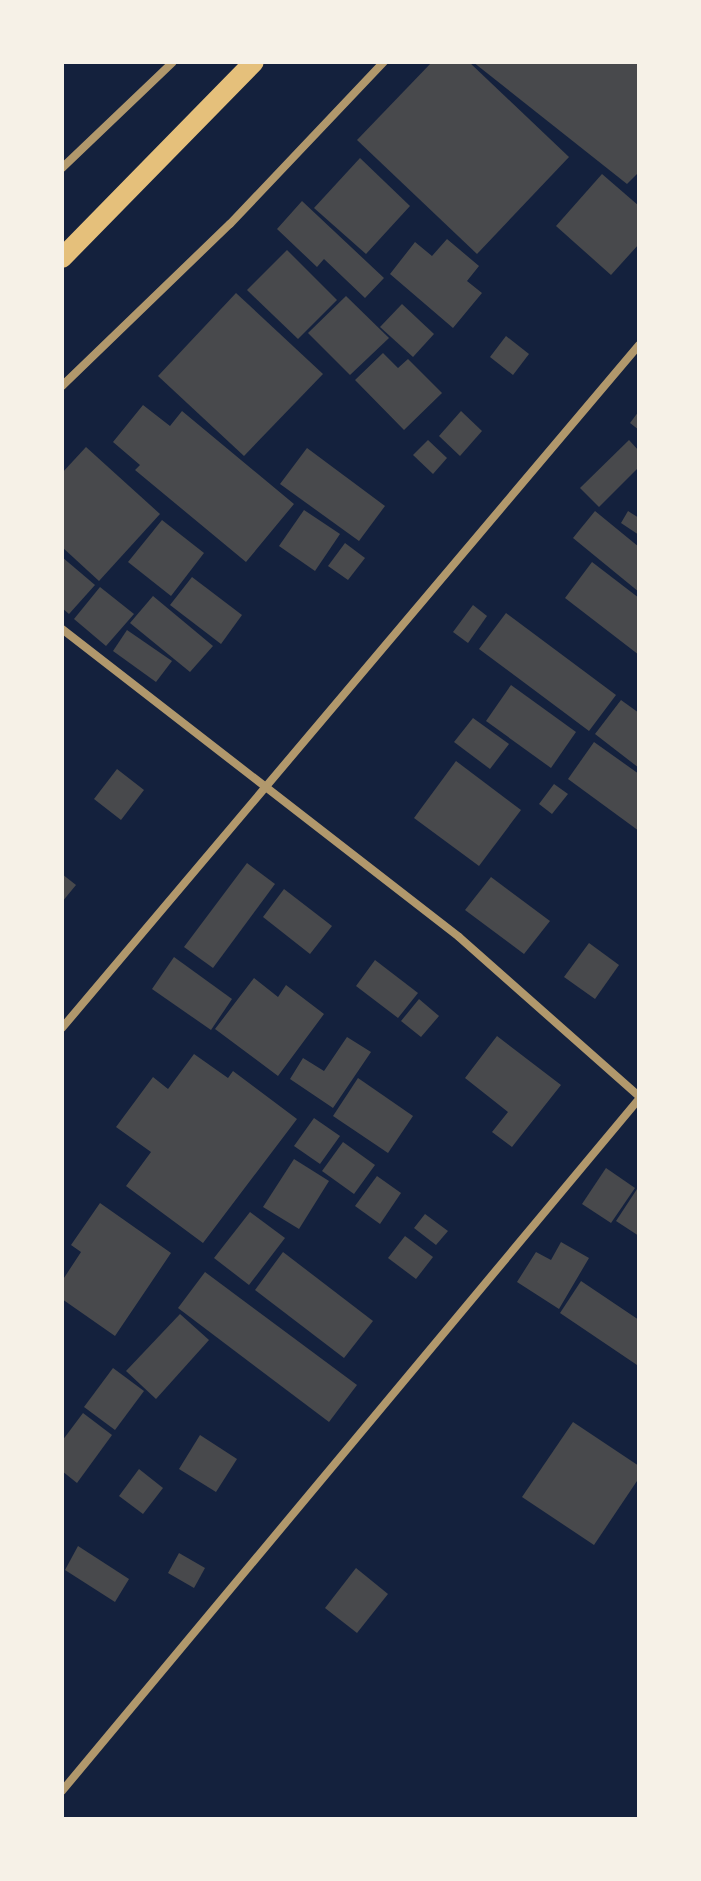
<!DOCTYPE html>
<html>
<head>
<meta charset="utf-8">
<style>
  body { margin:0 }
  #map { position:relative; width:701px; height:1881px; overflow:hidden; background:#14213d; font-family:Montserrat,sans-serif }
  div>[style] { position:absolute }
  .building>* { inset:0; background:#48494c }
  .minor>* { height:8px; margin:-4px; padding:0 4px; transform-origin:4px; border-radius:4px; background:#b1986c }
  .primary>* { height:20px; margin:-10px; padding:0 10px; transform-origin:10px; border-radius:10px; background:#e5c07b }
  span { translate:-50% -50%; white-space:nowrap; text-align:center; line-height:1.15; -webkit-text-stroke:7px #f6f1e7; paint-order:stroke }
  .frame { position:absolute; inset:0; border:64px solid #f6f1e7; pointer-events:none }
</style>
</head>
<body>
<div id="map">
  <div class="building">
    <div style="clip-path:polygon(432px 62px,469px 62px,569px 157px,477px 254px,357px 140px)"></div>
    <div style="clip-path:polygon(473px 62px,639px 62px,639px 172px,627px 184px)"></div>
    <div style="clip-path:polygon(360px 158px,410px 206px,366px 254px,314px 208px)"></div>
    <div style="clip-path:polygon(602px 174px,639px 206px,639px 244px,611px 275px,556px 226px)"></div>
    <div style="clip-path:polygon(302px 201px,384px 278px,365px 298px,324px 259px,317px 267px,277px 229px)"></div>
    <div style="clip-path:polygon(447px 239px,479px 266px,467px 281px,482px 293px,453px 328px,390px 274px,415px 242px,432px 256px)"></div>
    <div style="clip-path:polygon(287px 250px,337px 300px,298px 339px,247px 290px)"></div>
    <div style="clip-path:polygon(236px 293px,323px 374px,244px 456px,158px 376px)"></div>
    <div style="clip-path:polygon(346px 296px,389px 338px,350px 375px,308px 333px)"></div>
    <div style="clip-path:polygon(402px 304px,434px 334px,413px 357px,380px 327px)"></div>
    <div style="clip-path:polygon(506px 336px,529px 354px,513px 375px,490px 357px)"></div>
    <div style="clip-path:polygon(383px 353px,398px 368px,408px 359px,442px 393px,404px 430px,355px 380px)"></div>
    <div style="clip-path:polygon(143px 405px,170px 426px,182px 411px,294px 504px,246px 562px,135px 470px,140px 465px,113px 442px)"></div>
    <div style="clip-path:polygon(461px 411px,482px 431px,460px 456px,439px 436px)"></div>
    <div style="clip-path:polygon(639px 411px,639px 430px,630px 423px)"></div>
    <div style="clip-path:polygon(428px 440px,447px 458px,433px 474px,413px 455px)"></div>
    <div style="clip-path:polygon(629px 440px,639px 451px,639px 467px,599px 507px,580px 488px)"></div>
    <div style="clip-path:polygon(86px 447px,160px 514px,99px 581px,62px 547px,62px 473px)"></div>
    <div style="clip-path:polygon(307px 448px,385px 506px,359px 541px,280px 484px)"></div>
    <div style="clip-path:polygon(304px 510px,340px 534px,315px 571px,279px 546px)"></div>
    <div style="clip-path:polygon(595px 511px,639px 547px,639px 592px,573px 538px)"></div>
    <div style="clip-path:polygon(628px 511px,639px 518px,639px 535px,621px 523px)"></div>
    <div style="clip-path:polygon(162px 520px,204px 553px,171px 596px,128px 562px)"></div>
    <div style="clip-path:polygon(345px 543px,365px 558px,348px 580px,328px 566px)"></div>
    <div style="clip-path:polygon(62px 557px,95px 585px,69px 614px,62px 608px)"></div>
    <div style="clip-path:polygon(592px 562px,639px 598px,639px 655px,565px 598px)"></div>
    <div style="clip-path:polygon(192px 577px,242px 615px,221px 644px,170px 605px)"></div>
    <div style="clip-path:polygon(100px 587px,134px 614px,106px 646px,74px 619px)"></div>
    <div style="clip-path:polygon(153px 596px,213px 646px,190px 672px,130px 623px)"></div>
    <div style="clip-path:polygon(473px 605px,487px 616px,468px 643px,453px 632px)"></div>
    <div style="clip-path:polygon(506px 613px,616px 695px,589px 731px,479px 649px)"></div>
    <div style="clip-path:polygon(127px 630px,172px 661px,156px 682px,113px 651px)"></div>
    <div style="clip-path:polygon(511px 685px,576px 732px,551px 768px,486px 721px)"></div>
    <div style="clip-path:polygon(621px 700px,639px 713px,639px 768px,595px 734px)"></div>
    <div style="clip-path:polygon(473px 718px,509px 744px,490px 769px,454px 742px)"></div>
    <div style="clip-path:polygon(594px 742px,639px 774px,639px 831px,568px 779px)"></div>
    <div style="clip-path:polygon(456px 761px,521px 810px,479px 866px,414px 818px)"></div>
    <div style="clip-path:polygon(117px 769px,144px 790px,121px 820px,94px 799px)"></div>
    <div style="clip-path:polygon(554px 784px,568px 794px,552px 814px,539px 804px)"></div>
    <div style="clip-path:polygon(247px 863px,275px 884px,213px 968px,184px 947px)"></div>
    <div style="clip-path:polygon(62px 874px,76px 885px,62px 902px)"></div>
    <div style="clip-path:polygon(491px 877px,550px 921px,524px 954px,465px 910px)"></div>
    <div style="clip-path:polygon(284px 889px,332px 926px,310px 954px,263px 917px)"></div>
    <div style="clip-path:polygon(589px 943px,619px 965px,595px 999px,564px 977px)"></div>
    <div style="clip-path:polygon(174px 957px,232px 999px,211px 1030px,152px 989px)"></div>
    <div style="clip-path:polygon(375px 960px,418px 993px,398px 1018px,356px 986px)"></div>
    <div style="clip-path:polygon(254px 978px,278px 997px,286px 985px,324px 1014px,278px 1076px,215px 1029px)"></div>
    <div style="clip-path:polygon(419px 999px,439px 1016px,421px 1037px,401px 1021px)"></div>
    <div style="clip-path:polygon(497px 1036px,561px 1085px,512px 1147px,492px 1132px,508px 1112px,465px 1078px)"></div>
    <div style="clip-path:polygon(347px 1037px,371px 1052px,333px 1108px,290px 1079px,303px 1058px,324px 1071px)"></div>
    <div style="clip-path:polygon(194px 1054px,228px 1078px,233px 1071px,297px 1119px,203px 1243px,126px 1186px,151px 1152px,116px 1127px,153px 1077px,168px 1089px)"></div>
    <div style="clip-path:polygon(358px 1078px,413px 1116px,388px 1153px,333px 1116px)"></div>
    <div style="clip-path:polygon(314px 1118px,340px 1136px,320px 1164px,294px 1146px)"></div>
    <div style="clip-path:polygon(343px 1142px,375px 1165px,354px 1194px,322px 1171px)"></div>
    <div style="clip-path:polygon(294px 1159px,329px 1181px,299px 1229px,263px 1207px)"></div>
    <div style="clip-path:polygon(606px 1168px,635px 1188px,611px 1223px,582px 1204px)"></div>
    <div style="clip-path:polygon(377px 1176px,401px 1193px,380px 1224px,355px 1206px)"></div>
    <div style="clip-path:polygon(637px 1189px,639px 1191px,639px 1236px,616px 1221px)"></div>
    <div style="clip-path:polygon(100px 1203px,171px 1253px,115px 1336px,62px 1299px,62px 1281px,81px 1252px,71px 1245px)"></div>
    <div style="clip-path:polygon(250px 1212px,285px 1238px,249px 1285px,214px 1258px)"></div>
    <div style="clip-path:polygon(425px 1214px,448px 1231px,436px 1245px,414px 1228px)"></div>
    <div style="clip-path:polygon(405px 1236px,433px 1257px,416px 1279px,388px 1258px)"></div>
    <div style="clip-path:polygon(561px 1242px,589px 1258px,559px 1309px,517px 1282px,536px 1252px,551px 1260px)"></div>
    <div style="clip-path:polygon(283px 1252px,373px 1321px,344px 1358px,255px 1290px)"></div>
    <div style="clip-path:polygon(205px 1272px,357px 1385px,329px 1422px,178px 1308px)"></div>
    <div style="clip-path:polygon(581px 1281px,639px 1320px,637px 1365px,560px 1313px)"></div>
    <div style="clip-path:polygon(180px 1314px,209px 1340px,156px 1399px,126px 1371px)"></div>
    <div style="clip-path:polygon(113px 1368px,144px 1391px,115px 1430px,84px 1407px)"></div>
    <div style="clip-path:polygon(83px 1413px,112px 1435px,77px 1483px,62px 1471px,62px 1441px)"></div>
    <div style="clip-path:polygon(573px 1422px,639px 1466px,639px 1478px,594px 1545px,522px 1497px)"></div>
    <div style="clip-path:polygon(200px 1435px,237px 1459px,216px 1492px,179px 1469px)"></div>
    <div style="clip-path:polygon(139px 1469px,163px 1488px,143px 1514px,119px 1496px)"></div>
    <div style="clip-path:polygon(78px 1546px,129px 1579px,115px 1602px,65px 1570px)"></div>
    <div style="clip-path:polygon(179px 1553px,205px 1568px,194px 1588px,168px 1573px)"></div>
    <div style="clip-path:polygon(356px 1568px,388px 1594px,357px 1633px,325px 1608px)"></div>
  </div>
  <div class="minor">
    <div style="left:62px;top:168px;width:153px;rotate:-43.7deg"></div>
    <div style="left:62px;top:386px;width:233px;rotate:-44deg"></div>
    <div style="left:230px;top:224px;width:224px;rotate:-46.5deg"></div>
    <div style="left:62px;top:629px;width:502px;rotate:37.8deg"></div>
    <div style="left:459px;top:937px;width:240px;rotate:41.5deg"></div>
    <div style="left:62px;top:1028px;width:894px;rotate:-49.81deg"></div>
    <div style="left:62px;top:1791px;width:901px;rotate:-50.18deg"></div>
  </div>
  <div class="primary">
    <div style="left:62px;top:258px;width:274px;rotate:-45.6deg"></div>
  </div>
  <div class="frame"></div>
</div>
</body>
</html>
